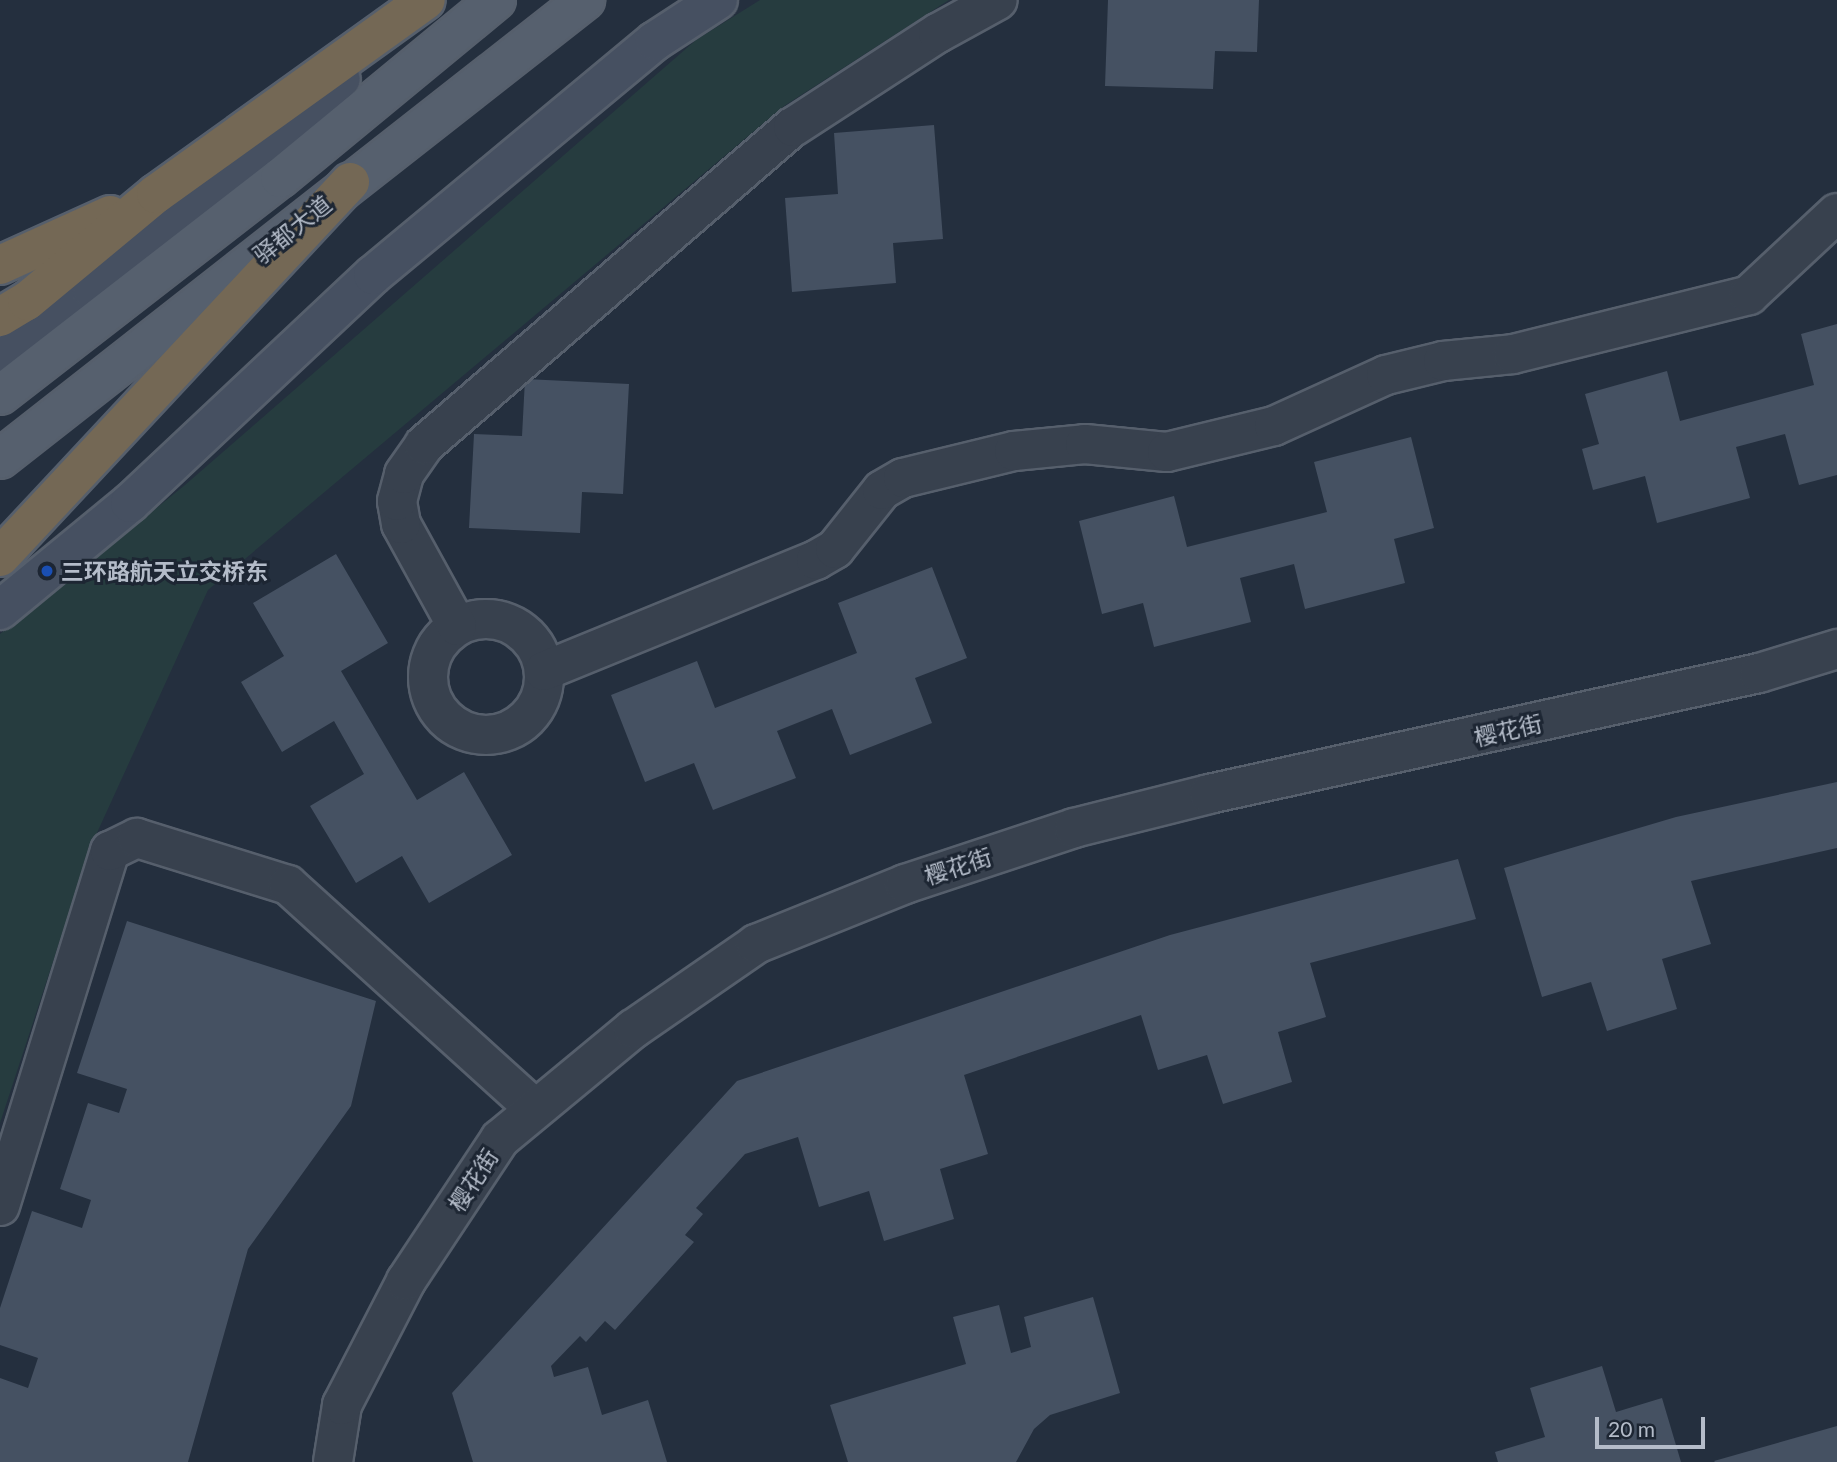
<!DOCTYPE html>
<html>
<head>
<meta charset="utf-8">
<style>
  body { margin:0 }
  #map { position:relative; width:1837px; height:1462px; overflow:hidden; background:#242f3e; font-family:Lato,"Noto Sans SC",sans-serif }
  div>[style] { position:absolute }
  .green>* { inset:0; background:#263c3f }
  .building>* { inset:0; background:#455162 }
  .roads { filter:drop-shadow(2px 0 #565f6c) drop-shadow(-2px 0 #565f6c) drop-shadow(0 2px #565f6c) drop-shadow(0 -2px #565f6c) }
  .street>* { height:38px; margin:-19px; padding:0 19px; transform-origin:19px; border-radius:19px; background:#38414e }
  .street>.ring { margin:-19px; padding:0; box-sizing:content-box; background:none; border:38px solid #38414e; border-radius:50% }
  .secondary>* { height:38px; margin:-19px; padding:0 19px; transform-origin:19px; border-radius:19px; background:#465061 }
  .primary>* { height:38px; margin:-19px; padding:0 19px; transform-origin:19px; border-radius:19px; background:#56606e }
  .highway>* { height:38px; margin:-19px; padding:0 19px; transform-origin:19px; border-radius:19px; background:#746855 }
  .dots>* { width:19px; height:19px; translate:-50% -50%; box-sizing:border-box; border:4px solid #1d2633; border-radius:50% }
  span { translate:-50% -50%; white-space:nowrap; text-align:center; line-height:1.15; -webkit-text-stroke:6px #1d2633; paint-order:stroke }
  .street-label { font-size:23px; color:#b4bcc9 }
  .poi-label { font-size:23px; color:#b4bcc9; font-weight:700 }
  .left { translate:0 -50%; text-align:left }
  .scale { position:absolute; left:1595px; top:1417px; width:110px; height:32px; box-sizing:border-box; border:4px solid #b4bcc9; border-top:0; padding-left:9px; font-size:21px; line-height:24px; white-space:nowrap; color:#b4bcc9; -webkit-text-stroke:5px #1d2633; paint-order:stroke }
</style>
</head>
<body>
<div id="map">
  <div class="green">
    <div style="clip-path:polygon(760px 0,949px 0,784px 106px,208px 590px,91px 846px,0 1123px,0 634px,185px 485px,696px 40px)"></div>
  </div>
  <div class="building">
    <div style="clip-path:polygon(1108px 0,1259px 0,1257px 52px,1215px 51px,1213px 89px,1105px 86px)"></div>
    <div style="clip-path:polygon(934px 125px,943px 239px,893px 243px,896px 283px,792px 292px,785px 198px,838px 194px,834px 133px)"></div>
    <div style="clip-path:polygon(1837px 324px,1837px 475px,1799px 485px,1785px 434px,1736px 447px,1750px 498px,1657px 523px,1645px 476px,1593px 490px,1582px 449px,1599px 444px,1585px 394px,1667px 371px,1680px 421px,1814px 385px,1801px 334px)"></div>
    <div style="clip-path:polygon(525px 379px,629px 384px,623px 494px,582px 492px,580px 533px,469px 528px,474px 434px,522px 436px)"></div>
    <div style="clip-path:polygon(1411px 437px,1434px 528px,1394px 539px,1405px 583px,1305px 609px,1294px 564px,1240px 578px,1251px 622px,1154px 647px,1143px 603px,1102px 614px,1079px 521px,1174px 496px,1187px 547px,1327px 512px,1314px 462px)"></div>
    <div style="clip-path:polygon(336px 554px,388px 643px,341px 671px,417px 800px,464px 772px,512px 855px,429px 903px,402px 856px,356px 883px,310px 806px,364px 774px,334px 721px,282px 752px,241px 682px,284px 656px,253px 603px)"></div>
    <div style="clip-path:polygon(932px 567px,967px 658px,915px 678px,932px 723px,850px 755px,832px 709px,777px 731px,796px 778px,713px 810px,694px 763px,645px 782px,611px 695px,697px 661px,715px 708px,857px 653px,838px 603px)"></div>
    <div style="clip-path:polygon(1837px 782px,1837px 848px,1691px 881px,1711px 944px,1662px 959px,1677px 1009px,1607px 1031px,1591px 982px,1542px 997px,1504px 868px,1676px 817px)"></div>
    <div style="clip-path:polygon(1458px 859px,1476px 919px,1310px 963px,1326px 1017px,1278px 1032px,1292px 1082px,1223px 1104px,1207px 1055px,1158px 1070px,1141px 1015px,964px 1075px,988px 1154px,940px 1169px,954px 1219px,884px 1241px,869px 1191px,819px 1207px,798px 1137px,745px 1154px,696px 1208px,703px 1214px,685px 1235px,694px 1242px,615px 1330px,605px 1321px,586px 1342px,580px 1336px,551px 1366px,554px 1377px,588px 1367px,602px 1415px,648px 1400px,667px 1462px,473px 1462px,452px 1393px,737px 1081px,1170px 935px)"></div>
    <div style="clip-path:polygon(127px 921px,376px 1001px,351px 1106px,248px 1249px,188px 1462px,0 1462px,0 1378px,28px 1388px,38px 1358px,0 1345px,0 1308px,32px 1211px,82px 1228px,91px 1200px,60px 1189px,88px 1103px,119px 1113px,127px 1089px,77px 1073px)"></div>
    <div style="clip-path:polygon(1093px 1297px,1120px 1393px,1050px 1415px,1034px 1429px,1016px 1462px,848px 1462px,830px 1405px,966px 1364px,953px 1317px,999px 1305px,1011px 1353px,1031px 1347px,1024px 1317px)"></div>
    <div style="clip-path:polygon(1602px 1366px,1616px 1412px,1662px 1398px,1681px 1462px,1498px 1462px,1495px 1452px,1545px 1437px,1530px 1388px)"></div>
    <div style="clip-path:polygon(1837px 1426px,1837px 1462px,1715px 1462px,1714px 1461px)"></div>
  </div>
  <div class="roads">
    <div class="street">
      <div class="ring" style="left:428px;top:619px;width:78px;height:78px"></div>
      <div style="left:457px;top:626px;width:116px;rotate:-118.8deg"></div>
      <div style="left:401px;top:524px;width:23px;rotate:-100deg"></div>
      <div style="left:397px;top:501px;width:28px;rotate:-75deg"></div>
      <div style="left:404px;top:474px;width:35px;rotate:-55deg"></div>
      <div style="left:424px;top:445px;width:487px;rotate:-40.8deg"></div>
      <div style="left:793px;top:127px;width:173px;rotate:-33deg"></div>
      <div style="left:938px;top:33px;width:68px;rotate:-28.8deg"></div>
      <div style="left:544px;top:671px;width:294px;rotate:-22.2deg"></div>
      <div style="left:816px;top:560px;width:22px;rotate:-30deg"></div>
      <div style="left:835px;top:549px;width:75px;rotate:-51.5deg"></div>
      <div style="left:882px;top:490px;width:24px;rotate:-30deg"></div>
      <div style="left:903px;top:478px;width:114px;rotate:-13.7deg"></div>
      <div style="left:1014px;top:451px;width:71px;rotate:-5.6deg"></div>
      <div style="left:1085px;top:444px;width:82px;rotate:5.6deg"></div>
      <div style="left:1167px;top:452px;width:110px;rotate:-13.7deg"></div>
      <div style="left:1274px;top:426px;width:123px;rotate:-24.5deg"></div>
      <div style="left:1386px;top:375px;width:59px;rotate:-13.8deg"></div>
      <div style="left:1443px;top:361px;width:70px;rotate:-5.7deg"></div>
      <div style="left:1513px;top:354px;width:243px;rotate:-14deg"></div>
      <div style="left:1749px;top:295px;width:120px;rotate:-43deg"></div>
      <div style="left:0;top:1206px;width:372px;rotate:-72.8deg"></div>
      <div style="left:110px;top:851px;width:30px;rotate:-26deg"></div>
      <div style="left:137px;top:838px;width:158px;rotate:17.3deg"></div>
      <div style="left:288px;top:885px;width:333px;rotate:42.2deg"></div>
      <div style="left:333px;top:1462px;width:58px;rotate:-81deg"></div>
      <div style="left:342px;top:1405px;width:140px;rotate:-62.7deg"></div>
      <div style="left:406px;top:1281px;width:170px;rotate:-56.5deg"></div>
      <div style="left:500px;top:1139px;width:173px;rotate:-39.6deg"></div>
      <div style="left:633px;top:1029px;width:150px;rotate:-34.6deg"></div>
      <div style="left:756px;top:944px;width:161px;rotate:-21.9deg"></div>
      <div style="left:905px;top:884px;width:178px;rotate:-18.3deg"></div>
      <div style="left:1074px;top:828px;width:139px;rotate:-14.1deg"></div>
      <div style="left:1209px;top:794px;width:563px;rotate:-12.41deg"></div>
      <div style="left:1759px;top:673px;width:82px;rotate:-17.1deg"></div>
    </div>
    <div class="secondary">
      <div style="left:0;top:361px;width:116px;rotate:-37.7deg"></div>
      <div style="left:92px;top:290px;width:326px;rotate:-40.3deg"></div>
      <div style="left:0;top:610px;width:168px;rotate:-39.5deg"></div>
      <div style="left:130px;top:503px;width:333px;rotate:-43.2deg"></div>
      <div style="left:373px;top:275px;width:366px;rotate:-39.7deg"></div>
      <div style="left:655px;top:41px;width:75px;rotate:-33.1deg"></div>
    </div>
    <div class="primary">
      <div style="left:0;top:395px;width:354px;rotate:-37.8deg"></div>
      <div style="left:280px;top:178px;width:280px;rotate:-39.5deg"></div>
      <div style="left:0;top:459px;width:744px;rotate:-38.12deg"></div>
    </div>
    <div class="highway">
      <div style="left:0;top:265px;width:121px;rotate:-24.4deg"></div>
      <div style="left:0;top:317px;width:31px;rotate:-31deg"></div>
      <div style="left:27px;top:301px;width:168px;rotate:-39.7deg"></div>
      <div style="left:156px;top:194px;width:332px;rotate:-35.7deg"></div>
      <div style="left:0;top:557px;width:513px;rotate:-46.97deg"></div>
    </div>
  </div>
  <div class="dots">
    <div style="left:47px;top:571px;background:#1a4fb4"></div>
  </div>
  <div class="street-label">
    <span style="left:292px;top:229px;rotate:-39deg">驿都大道</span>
    <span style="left:1508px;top:730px;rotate:-13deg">樱花街</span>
    <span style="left:958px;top:866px;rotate:-18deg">樱花街</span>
    <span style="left:473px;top:1180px;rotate:-57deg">樱花街</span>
  </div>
  <div class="poi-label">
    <span class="left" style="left:61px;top:571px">三环路航天立交桥东</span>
  </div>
  <div class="scale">20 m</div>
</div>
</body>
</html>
